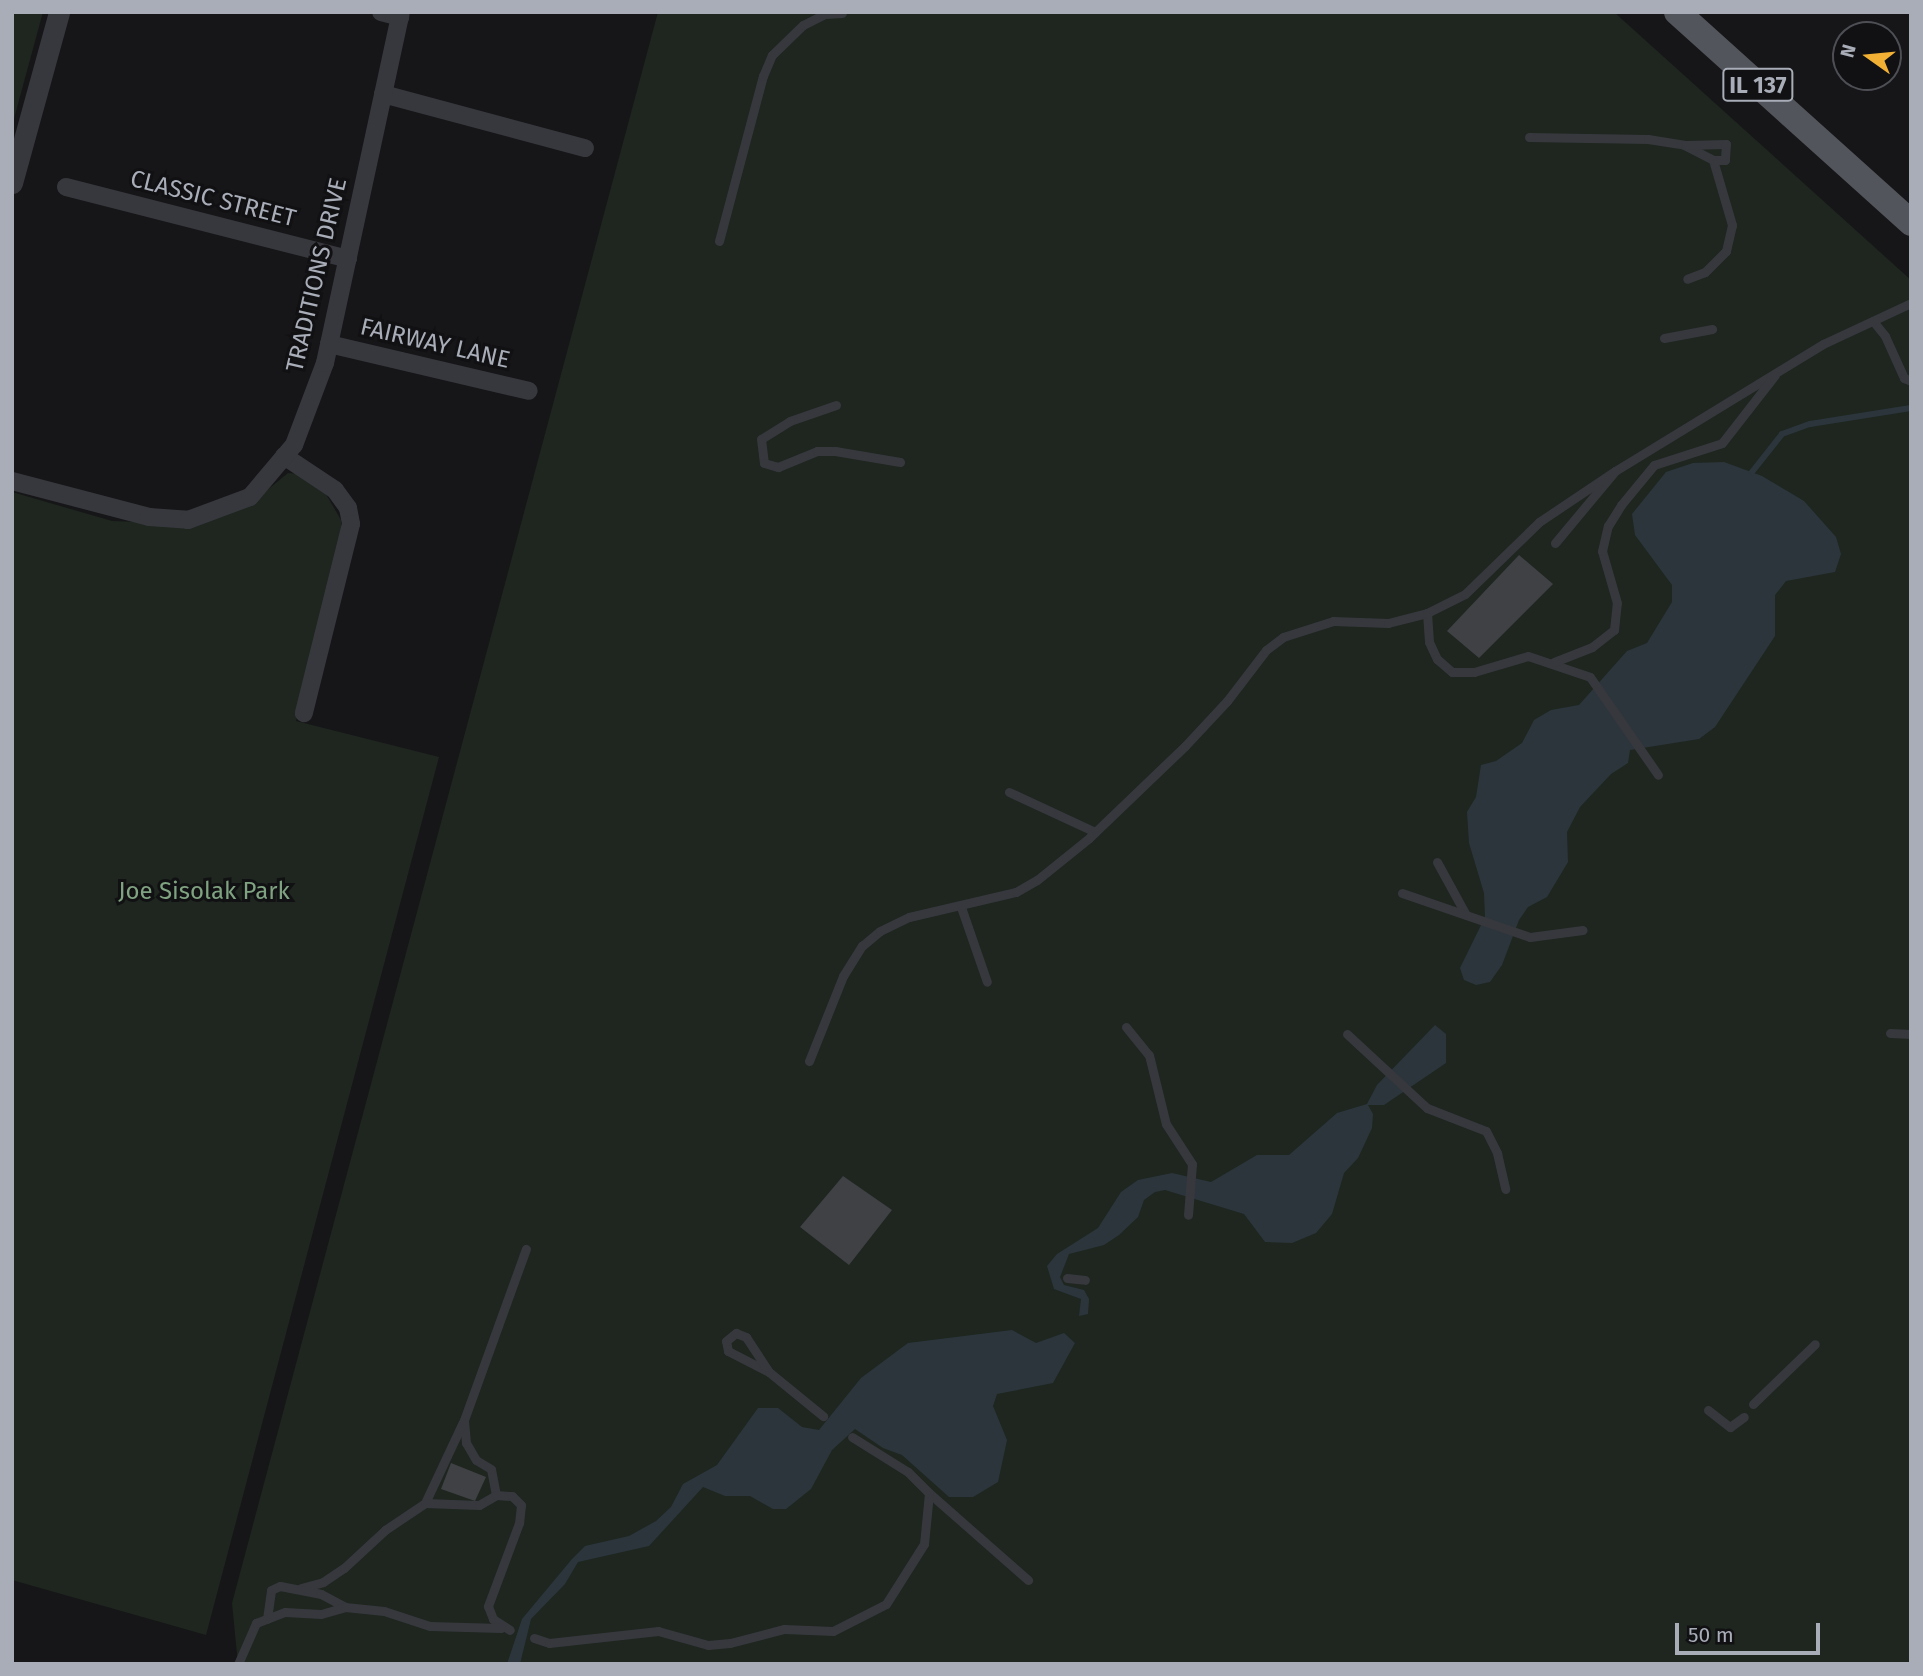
<!DOCTYPE html>
<html>
<head>
<meta charset="utf-8">
<style>
  body { margin:0 }
  #map { position:relative; width:1923px; height:1676px; overflow:hidden; background:#161618; font-family:"Fira Sans",sans-serif }
  div>[style] { position:absolute }
  .green>* { inset:0; background:#1e261f }
  .water>* { inset:0; background:#2c353c }
  .stream>* { height:6px; margin:-3px; padding:0 3px; transform-origin:3px; border-radius:3px; background:#2c353c }
  .building>* { inset:0; background:#404145 }
  .service>* { height:9px; margin:-4.5px; padding:0 4.5px; transform-origin:4.5px; border-radius:4.5px; background:#37383d }
  .minor>* { height:18px; margin:-9px; padding:0 9px; transform-origin:9px; border-radius:9px; background:#37383d }
  .tertiary>* { height:21px; margin:-10.5px; padding:0 10.5px; transform-origin:10.5px; border-radius:10.5px; background:#37383d }
  .primary>* { height:26px; margin:-13px; padding:0 13px; transform-origin:13px; border-radius:13px; background:#53555c }
  span { translate:-50% -50%; white-space:nowrap; text-align:center; line-height:1.15; -webkit-text-stroke:6px #111113; paint-order:stroke }
  .shield-label span { padding:2px 5px; background:#111113; border:2px solid; border-radius:5px; -webkit-text-stroke-width:0 }
  .shield-label { font-size:23px; color:#a8adb8; font-weight:700 }
  .street-label { font-size:24px; color:#a8adb8 }
  .park-label { font-size:24px; color:#7fa381 }
  .frame { position:absolute; inset:0; border:14px solid #a8adb8; pointer-events:none }
  .north { position:absolute; left:1832px; top:21px; width:70px; height:70px; box-sizing:border-box; background:#111113; border:2px solid #4d4f55; border-radius:50%; rotate:285deg; font-size:19px; font-weight:700; line-height:28px; text-align:center; color:#a8adb8 }
  .north::after { content:''; display:block; margin:auto; width:24px; height:32px; background:#f2b134; clip-path:polygon(50% 0,100% 100%,50% 72%,0 100%) }
  .scale { position:absolute; left:1675px; top:1623px; width:145px; height:32px; box-sizing:border-box; border:4px solid #a8adb8; border-top:0; padding-left:9px; font-size:21px; line-height:24px; white-space:nowrap; color:#a8adb8; -webkit-text-stroke:5px #111113; paint-order:stroke }
</style>
</head>
<body>
<div id="map">
  <div class="green">
    <div style="clip-path:polygon(12px 12px,43px 12px,12px 126px)"></div>
    <div style="clip-path:polygon(658px 12px,1614px 12px,1911px 280px,1911px 1664px,238px 1664px,232px 1603px)"></div>
    <div style="clip-path:polygon(288px 473px,301px 474px,326px 494px,341px 520px,342px 544px,296px 721px,439px 757px,206px 1635px,12px 1580px,12px 492px,112px 521px,196px 524px,254px 501px)"></div>
  </div>
  <div class="water">
    <div style="clip-path:polygon(1724px 462px,1762px 476px,1804px 501px,1836px 537px,1841px 554px,1835px 572px,1786px 581px,1775px 595px,1775px 636px,1715px 727px,1699px 739px,1630px 750px,1628px 763px,1611px 774px,1580px 807px,1567px 832px,1568px 862px,1547px 897px,1528px 907px,1519px 920px,1502px 965px,1490px 982px,1476px 985px,1464px 980px,1460px 968px,1485px 917px,1484px 893px,1469px 843px,1467px 812px,1476px 797px,1481px 765px,1496px 761px,1522px 743px,1534px 720px,1551px 710px,1579px 705px,1627px 651px,1647px 643px,1672px 602px,1672px 585px,1635px 535px,1632px 514px,1666px 472px,1693px 463px)"></div>
    <div style="clip-path:polygon(1435px 1025px,1446px 1034px,1446px 1063px,1384px 1105px,1368px 1105px,1373px 1114px,1372px 1128px,1358px 1158px,1344px 1173px,1332px 1214px,1316px 1233px,1292px 1243px,1265px 1242px,1244px 1214px,1165px 1190px,1155px 1192px,1144px 1200px,1138px 1217px,1119px 1235px,1104px 1245px,1069px 1254px,1060px 1277px,1064px 1285px,1084px 1290px,1089px 1299px,1088px 1314px,1079px 1316px,1081px 1299px,1054px 1289px,1047px 1266px,1057px 1254px,1098px 1228px,1121px 1192px,1138px 1180px,1172px 1173px,1211px 1182px,1257px 1155px,1289px 1155px,1337px 1113px,1367px 1104px,1377px 1085px)"></div>
    <div style="clip-path:polygon(1012px 1330px,1036px 1343px,1064px 1333px,1075px 1343px,1053px 1383px,997px 1394px,993px 1406px,1007px 1440px,998px 1482px,973px 1497px,949px 1497px,902px 1455px,883px 1448px,855px 1429px,832px 1450px,811px 1489px,786px 1509px,773px 1509px,750px 1496px,725px 1496px,703px 1487px,649px 1546px,578px 1562px,565px 1584px,531px 1619px,520px 1664px,507px 1664px,522px 1619px,572px 1559px,585px 1546px,629px 1536px,656px 1521px,671px 1507px,683px 1484px,717px 1465px,758px 1408px,778px 1408px,802px 1427px,819px 1430px,861px 1378px,908px 1343px)"></div>
  </div>
  <div class="stream">
    <div style="left:1752px;top:472px;width:48px;rotate:-51.7deg"></div>
    <div style="left:1782px;top:434px;width:30px;rotate:-20deg"></div>
    <div style="left:1810px;top:424px;width:102px;rotate:-9deg"></div>
  </div>
  <div class="building">
    <div style="clip-path:polygon(1519px 555px,1553px 584px,1479px 658px,1447px 631px)"></div>
    <div style="clip-path:polygon(843px 1176px,892px 1210px,849px 1265px,800px 1227px)"></div>
    <div style="clip-path:polygon(451px 1463px,486px 1477px,475px 1501px,441px 1489px)"></div>
  </div>
  <div class="service">
    <div style="left:1529px;top:137px;width:119px;rotate:1deg"></div>
    <div style="left:1648px;top:139px;width:36px;rotate:9deg"></div>
    <div style="left:1684px;top:145px;width:33px;rotate:27deg"></div>
    <div style="left:1713px;top:160px;width:68px;rotate:73.7deg"></div>
    <div style="left:1732px;top:225px;width:27px;rotate:103deg"></div>
    <div style="left:1726px;top:251px;width:30px;rotate:135deg"></div>
    <div style="left:1705px;top:272px;width:19px;rotate:159deg"></div>
    <div style="left:1686px;top:145px;width:40px;rotate:-1.4deg"></div>
    <div style="left:1726px;top:144px;width:16px;rotate:94deg"></div>
    <div style="left:1725px;top:160px;width:12px;rotate:180deg"></div>
    <div style="left:719px;top:241px;width:171px;rotate:-75.1deg"></div>
    <div style="left:763px;top:76px;width:23px;rotate:-67deg"></div>
    <div style="left:772px;top:55px;width:43px;rotate:-44.1deg"></div>
    <div style="left:803px;top:25px;width:25px;rotate:-27deg"></div>
    <div style="left:825px;top:14px;width:17px;rotate:-3deg"></div>
    <div style="left:1873px;top:321px;width:19px;rotate:51deg"></div>
    <div style="left:1885px;top:336px;width:46px;rotate:65.7deg"></div>
    <div style="left:1904px;top:378px;width:8px;rotate:23deg"></div>
    <div style="left:1664px;top:338px;width:49px;rotate:-10.6deg"></div>
    <div style="left:836px;top:405px;width:49px;rotate:160.8deg"></div>
    <div style="left:790px;top:421px;width:34px;rotate:148deg"></div>
    <div style="left:761px;top:439px;width:24px;rotate:83deg"></div>
    <div style="left:764px;top:463px;width:15px;rotate:16deg"></div>
    <div style="left:778px;top:467px;width:42px;rotate:-22.3deg"></div>
    <div style="left:817px;top:451px;width:18px"></div>
    <div style="left:835px;top:451px;width:66px;rotate:9.6deg"></div>
    <div style="left:1555px;top:543px;width:94px;rotate:-50.2deg"></div>
    <div style="left:1615px;top:471px;width:244px;rotate:-31.4deg"></div>
    <div style="left:1823px;top:344px;width:97px;rotate:-25deg"></div>
    <div style="left:1427px;top:613px;width:29px;rotate:86deg"></div>
    <div style="left:1429px;top:642px;width:19px;rotate:65deg"></div>
    <div style="left:1437px;top:659px;width:20px;rotate:41deg"></div>
    <div style="left:1452px;top:672px;width:22px"></div>
    <div style="left:1474px;top:672px;width:56px;rotate:-16.5deg"></div>
    <div style="left:1528px;top:656px;width:65px;rotate:18.7deg"></div>
    <div style="left:1590px;top:677px;width:119px;rotate:55.2deg"></div>
    <div style="left:1554px;top:662px;width:41px;rotate:-21.5deg"></div>
    <div style="left:1592px;top:647px;width:28px;rotate:-38deg"></div>
    <div style="left:1614px;top:630px;width:27px;rotate:-84deg"></div>
    <div style="left:1617px;top:603px;width:54px;rotate:-106.1deg"></div>
    <div style="left:1602px;top:551px;width:26px;rotate:-77deg"></div>
    <div style="left:1608px;top:526px;width:25px;rotate:-58deg"></div>
    <div style="left:1621px;top:505px;width:52px;rotate:-50.5deg"></div>
    <div style="left:1654px;top:465px;width:71px;rotate:-17.9deg"></div>
    <div style="left:1722px;top:443px;width:86px;rotate:-52.1deg"></div>
    <div style="left:1009px;top:792px;width:95px;rotate:24.9deg"></div>
    <div style="left:1437px;top:862px;width:60px;rotate:61.3deg"></div>
    <div style="left:1402px;top:893px;width:135px;rotate:19deg"></div>
    <div style="left:1530px;top:937px;width:53px;rotate:-7.5deg"></div>
    <div style="left:961px;top:907px;width:79px;rotate:70.9deg"></div>
    <div style="left:1126px;top:1027px;width:36px;rotate:51deg"></div>
    <div style="left:1149px;top:1055px;width:71px;rotate:76.2deg"></div>
    <div style="left:1166px;top:1124px;width:48px;rotate:57deg"></div>
    <div style="left:1192px;top:1164px;width:51px;rotate:94.5deg"></div>
    <div style="left:1890px;top:1033px;width:21px;rotate:3deg"></div>
    <div style="left:1347px;top:1034px;width:109px;rotate:42.8deg"></div>
    <div style="left:1427px;top:1108px;width:63px;rotate:21.3deg"></div>
    <div style="left:1486px;top:1131px;width:25px;rotate:63deg"></div>
    <div style="left:1497px;top:1153px;width:37px;rotate:77deg"></div>
    <div style="left:809px;top:1061px;width:92px;rotate:-68.2deg"></div>
    <div style="left:843px;top:976px;width:36px;rotate:-58deg"></div>
    <div style="left:862px;top:946px;width:23px;rotate:-40deg"></div>
    <div style="left:880px;top:931px;width:32px;rotate:-26deg"></div>
    <div style="left:909px;top:917px;width:110px;rotate:-13.2deg"></div>
    <div style="left:1016px;top:892px;width:24px;rotate:-30deg"></div>
    <div style="left:1037px;top:880px;width:67px;rotate:-38.9deg"></div>
    <div style="left:1089px;top:838px;width:133px;rotate:-43.8deg"></div>
    <div style="left:1185px;top:746px;width:62px;rotate:-47deg"></div>
    <div style="left:1227px;top:701px;width:64px;rotate:-52.6deg"></div>
    <div style="left:1266px;top:650px;width:21px;rotate:-37deg"></div>
    <div style="left:1283px;top:637px;width:52px;rotate:-17.7deg"></div>
    <div style="left:1333px;top:621px;width:55px;rotate:2.1deg"></div>
    <div style="left:1388px;top:623px;width:40px;rotate:-14.4deg"></div>
    <div style="left:1427px;top:613px;width:42px;rotate:-26.6deg"></div>
    <div style="left:1465px;top:594px;width:103px;rotate:-44.2deg"></div>
    <div style="left:1539px;top:522px;width:92px;rotate:-33.9deg"></div>
    <div style="left:1067px;top:1278px;width:18px;rotate:6deg"></div>
    <div style="left:769px;top:1372px;width:46px;rotate:-152.9deg"></div>
    <div style="left:728px;top:1351px;width:10px;rotate:-101deg"></div>
    <div style="left:726px;top:1341px;width:13px;rotate:-39deg"></div>
    <div style="left:736px;top:1333px;width:11px;rotate:22deg"></div>
    <div style="left:746px;top:1337px;width:42px;rotate:56.7deg"></div>
    <div style="left:769px;top:1372px;width:70px;rotate:39.2deg"></div>
    <div style="left:1753px;top:1404px;width:86px;rotate:-44.1deg"></div>
    <div style="left:1708px;top:1410px;width:28px;rotate:38deg"></div>
    <div style="left:1730px;top:1427px;width:17px;rotate:-36deg"></div>
    <div style="left:929px;top:1493px;width:132px;rotate:41.3deg"></div>
    <div style="left:496px;top:1495px;width:26px;rotate:-101deg"></div>
    <div style="left:491px;top:1469px;width:17px;rotate:-149deg"></div>
    <div style="left:476px;top:1460px;width:20px;rotate:-120deg"></div>
    <div style="left:466px;top:1443px;width:23px;rotate:-95deg"></div>
    <div style="left:464px;top:1420px;width:182px;rotate:-70.1deg"></div>
    <div style="left:425px;top:1503px;width:89px;rotate:-64.9deg"></div>
    <div style="left:301px;top:1588px;width:23px;rotate:-15deg"></div>
    <div style="left:323px;top:1582px;width:25px;rotate:-34deg"></div>
    <div style="left:344px;top:1568px;width:56px;rotate:-42.8deg"></div>
    <div style="left:385px;top:1530px;width:48px;rotate:-34deg"></div>
    <div style="left:425px;top:1503px;width:54px;rotate:2.1deg"></div>
    <div style="left:479px;top:1505px;width:20px;rotate:-30deg"></div>
    <div style="left:496px;top:1495px;width:16px;rotate:4deg"></div>
    <div style="left:512px;top:1496px;width:13px;rotate:45deg"></div>
    <div style="left:521px;top:1505px;width:18px;rotate:96deg"></div>
    <div style="left:519px;top:1523px;width:89px;rotate:110.5deg"></div>
    <div style="left:488px;top:1606px;width:14px;rotate:69deg"></div>
    <div style="left:493px;top:1619px;width:20px;rotate:33deg"></div>
    <div style="left:267px;top:1619px;width:29px;rotate:-82deg"></div>
    <div style="left:271px;top:1590px;width:10px;rotate:-24deg"></div>
    <div style="left:280px;top:1586px;width:42px;rotate:11deg"></div>
    <div style="left:321px;top:1594px;width:27px;rotate:28deg"></div>
    <div style="left:534px;top:1638px;width:16px;rotate:18deg"></div>
    <div style="left:549px;top:1643px;width:110px;rotate:-6.3deg"></div>
    <div style="left:658px;top:1631px;width:52px;rotate:15.6deg"></div>
    <div style="left:708px;top:1645px;width:22px;rotate:-5deg"></div>
    <div style="left:730px;top:1643px;width:56px;rotate:-14.5deg"></div>
    <div style="left:784px;top:1629px;width:49px;rotate:2.3deg"></div>
    <div style="left:833px;top:1631px;width:59px;rotate:-27deg"></div>
    <div style="left:886px;top:1604px;width:71px;rotate:-57.7deg"></div>
    <div style="left:924px;top:1544px;width:51px;rotate:-84.4deg"></div>
    <div style="left:929px;top:1493px;width:30px;rotate:-135deg"></div>
    <div style="left:908px;top:1472px;width:66px;rotate:-148deg"></div>
    <div style="left:238px;top:1664px;width:45px;rotate:-66.3deg"></div>
    <div style="left:256px;top:1623px;width:31px;rotate:-21deg"></div>
    <div style="left:285px;top:1612px;width:36px;rotate:3deg"></div>
    <div style="left:321px;top:1614px;width:25px;rotate:-16deg"></div>
    <div style="left:345px;top:1607px;width:39px;rotate:6deg"></div>
    <div style="left:384px;top:1611px;width:48px;rotate:18.1deg"></div>
    <div style="left:430px;top:1626px;width:71px;rotate:1.6deg"></div>
  </div>
  <div class="minor">
    <div style="left:381px;top:12px;width:20px;rotate:15deg"></div>
    <div style="left:383px;top:94px;width:209px;rotate:15deg"></div>
    <div style="left:66px;top:187px;width:291px;rotate:14.3deg"></div>
    <div style="left:329px;top:344px;width:205px;rotate:13.2deg"></div>
    <div style="left:284px;top:456px;width:61px;rotate:33.7deg"></div>
    <div style="left:335px;top:490px;width:22px;rotate:54deg"></div>
    <div style="left:348px;top:508px;width:16px;rotate:79deg"></div>
    <div style="left:351px;top:524px;width:195px;rotate:104deg"></div>
    <div style="left:12px;top:481px;width:142px;rotate:14.7deg"></div>
    <div style="left:149px;top:517px;width:39px;rotate:4deg"></div>
    <div style="left:188px;top:520px;width:66px;rotate:-20.4deg"></div>
    <div style="left:250px;top:497px;width:68px;rotate:-49.8deg"></div>
    <div style="left:294px;top:445px;width:88px;rotate:-69.3deg"></div>
    <div style="left:325px;top:363px;width:359px;rotate:-77.8deg"></div>
  </div>
  <div class="tertiary">
    <div style="left:12px;top:183px;width:177px;rotate:-74.6deg"></div>
  </div>
  <div class="primary">
    <div style="left:1677px;top:12px;width:315px;rotate:42deg"></div>
  </div>
  <div class="shield-label">
    <span style="left:1758px;top:85px">IL 137</span>
  </div>
  <div class="street-label">
    <span style="left:213px;top:199px;rotate:14deg">CLASSIC STREET</span>
    <span style="left:317px;top:275px;rotate:-77deg">TRADITIONS DRIVE</span>
    <span style="left:435px;top:344px;rotate:13deg">FAIRWAY LANE</span>
  </div>
  <div class="park-label">
    <span style="left:204px;top:892px">Joe Sisolak Park</span>
  </div>
  <div class="frame"></div>
  <div class="north">N</div>
  <div class="scale">50 m</div>
</div>
</body>
</html>
